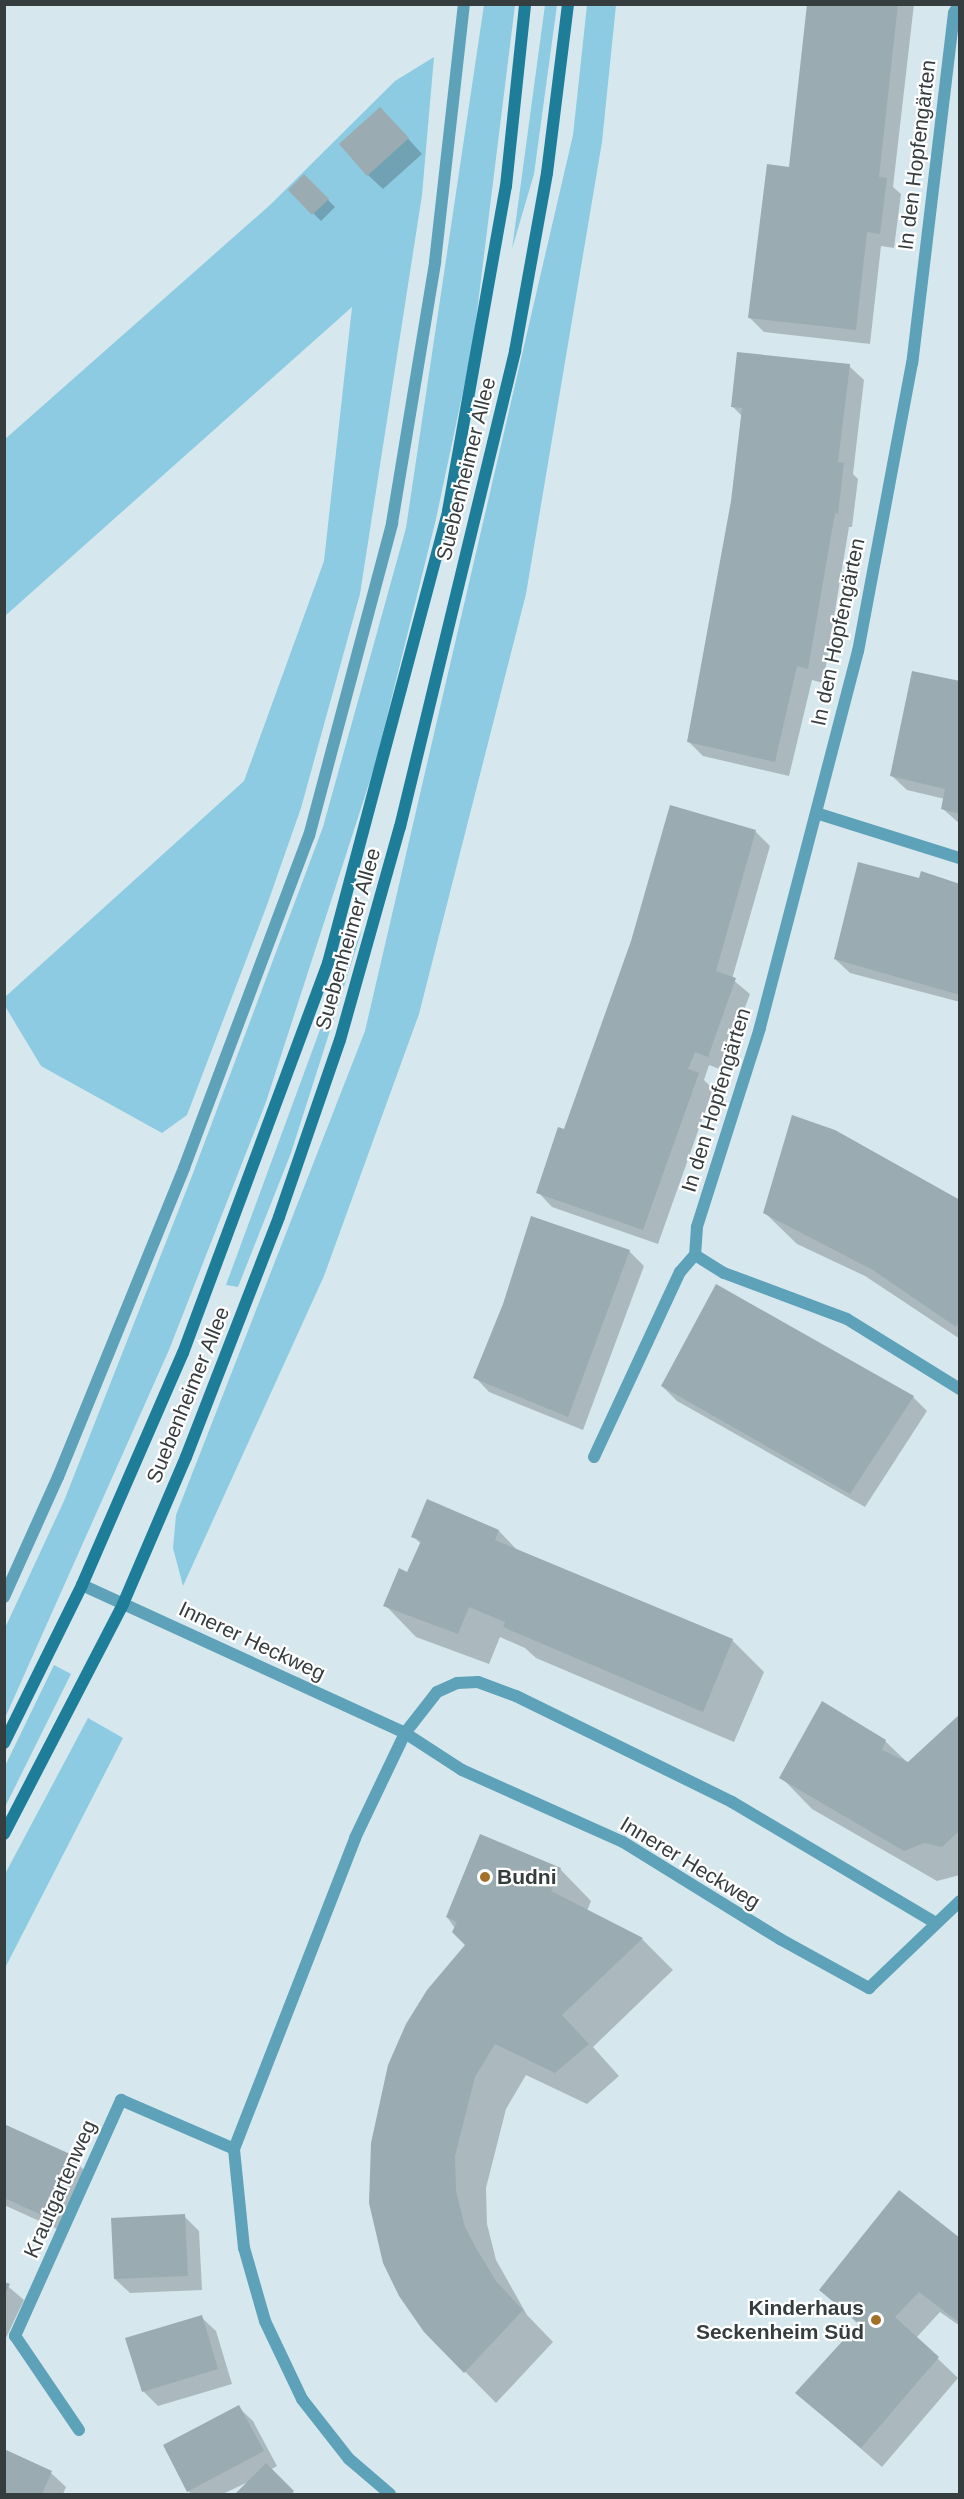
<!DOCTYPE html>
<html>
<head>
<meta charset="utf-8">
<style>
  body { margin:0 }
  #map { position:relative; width:964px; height:2499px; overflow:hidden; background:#d6e8ee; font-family:Arial,sans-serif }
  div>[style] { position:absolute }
  .green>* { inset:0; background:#8ccbe1 }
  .shadow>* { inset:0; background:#0003 }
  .building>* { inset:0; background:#9aabb1 }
  .service>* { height:12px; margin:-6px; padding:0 6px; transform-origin:6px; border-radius:6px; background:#5ea2b9 }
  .minor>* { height:12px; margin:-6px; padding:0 6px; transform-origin:6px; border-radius:6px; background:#5ea2b9 }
  .secondary>* { height:12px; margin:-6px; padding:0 6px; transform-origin:6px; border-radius:6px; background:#1e7e99 }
  .dots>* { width:16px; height:16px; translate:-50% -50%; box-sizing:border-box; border:3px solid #fff; border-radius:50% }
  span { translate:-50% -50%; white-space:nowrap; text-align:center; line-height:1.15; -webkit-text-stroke:4.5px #fff; paint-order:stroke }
  .street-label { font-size:21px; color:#363d3f }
  .poi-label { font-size:21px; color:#363d3f; font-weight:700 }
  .left { translate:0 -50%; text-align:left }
  .right { translate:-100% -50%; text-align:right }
  .frame { position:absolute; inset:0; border:6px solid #363d3f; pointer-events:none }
</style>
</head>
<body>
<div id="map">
  <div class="green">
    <div style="clip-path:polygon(484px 5px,515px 5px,473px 344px,436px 519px,375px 765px,266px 1102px,169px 1350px,5px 1718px,5px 1628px,64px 1501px,192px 1176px,323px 827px,406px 528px)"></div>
    <div style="clip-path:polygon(545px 5px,557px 5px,534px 174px,512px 249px)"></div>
    <div style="clip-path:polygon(587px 5px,616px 5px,602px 142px,526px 594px,419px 1014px,324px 1276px,183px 1586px,173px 1548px,176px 1515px,365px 1031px,573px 135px)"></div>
    <div style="clip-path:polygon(434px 57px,422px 195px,360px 594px,301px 808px,267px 905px,187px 1115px,162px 1133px,41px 1066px,5px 1006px,5px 997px,244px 781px,324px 561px,352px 307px,5px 616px,4px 440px,270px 205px,395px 81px)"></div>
    <div style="clip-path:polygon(362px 930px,291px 1153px,238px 1287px,226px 1285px,325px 1016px)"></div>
    <div style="clip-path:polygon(54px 1665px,71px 1674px,5px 1807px,5px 1766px)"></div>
    <div style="clip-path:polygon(88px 1718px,123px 1738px,5px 1968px,5px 1874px)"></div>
  </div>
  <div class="shadow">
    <div style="clip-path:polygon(808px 4px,914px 4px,893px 187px,901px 194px,894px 248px,881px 246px,870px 344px,764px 332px,749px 317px,790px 169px)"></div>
    <div style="clip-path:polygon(394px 123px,422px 154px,383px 189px,368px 175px)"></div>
    <div style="clip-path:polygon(304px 176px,335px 207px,321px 221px,290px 190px)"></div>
    <div style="clip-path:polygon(849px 366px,864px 380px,853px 474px,858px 479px,852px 527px,849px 527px,823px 683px,812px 680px,789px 776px,703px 756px,688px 741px,733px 501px,742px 416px,732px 406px)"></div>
    <div style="clip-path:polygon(960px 683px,960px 824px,943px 809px,945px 799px,907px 790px,892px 776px)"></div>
    <div style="clip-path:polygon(755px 831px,770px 846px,732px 979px,750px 994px,722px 1070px,709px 1065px,704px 1080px,713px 1089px,658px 1244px,552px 1207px,538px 1192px,565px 1131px)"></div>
    <div style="clip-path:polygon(920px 879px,960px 885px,960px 1002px,850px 973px,835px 959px)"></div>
    <div style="clip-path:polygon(960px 1201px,960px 1339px,865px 1276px,797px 1244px,765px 1213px)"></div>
    <div style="clip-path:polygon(629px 1251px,644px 1266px,583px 1430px,489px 1392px,475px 1377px)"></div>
    <div style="clip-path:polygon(662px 1386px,913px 1397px,927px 1411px,865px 1507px,677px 1401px)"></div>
    <div style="clip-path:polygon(428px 1501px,499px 1531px,519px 1552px,732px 1640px,764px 1672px,734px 1742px,536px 1658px,525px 1648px,500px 1637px,489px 1664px,416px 1637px,385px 1605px,408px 1574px,421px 1544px,413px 1536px)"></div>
    <div style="clip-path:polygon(960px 1716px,960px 1875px,937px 1881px,812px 1809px,781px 1777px,885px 1741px,909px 1764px)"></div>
    <div style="clip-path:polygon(560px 1869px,591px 1901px,587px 1911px,642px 1939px,673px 1970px,593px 2047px,619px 2076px,587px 2104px,526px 2075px,506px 2109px,486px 2188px,487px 2224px,496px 2260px,527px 2315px,553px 2342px,496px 2403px,425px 2331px,467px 1945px,447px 1917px)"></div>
    <div style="clip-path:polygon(4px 2125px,69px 2155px,84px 2170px,57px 2229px,4px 2205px)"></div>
    <div style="clip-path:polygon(184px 2216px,199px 2231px,202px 2290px,130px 2293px,115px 2279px)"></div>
    <div style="clip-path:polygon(960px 2240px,960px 2326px,940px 2312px,916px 2338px,958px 2378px,882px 2467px,797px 2393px,859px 2325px,821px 2289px)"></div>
    <div style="clip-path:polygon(4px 2283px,24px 2300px,4px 2342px)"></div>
    <div style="clip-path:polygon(201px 2317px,216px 2331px,232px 2384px,158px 2406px,144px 2392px,127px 2339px)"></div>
    <div style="clip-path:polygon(238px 2407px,253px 2421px,277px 2466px,270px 2470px,295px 2494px,237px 2494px,250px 2481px,223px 2494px,192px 2494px,188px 2491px)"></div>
    <div style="clip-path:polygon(4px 2451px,51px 2473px,66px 2487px,63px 2494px,4px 2494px)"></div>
  </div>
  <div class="building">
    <div style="clip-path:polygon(807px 4px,898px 4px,879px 177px,887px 178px,880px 234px,867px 232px,856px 330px,748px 318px,767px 164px,789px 167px)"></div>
    <div style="clip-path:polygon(380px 107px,409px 138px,367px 176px,339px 144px)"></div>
    <div style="clip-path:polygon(304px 174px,329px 199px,312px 215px,288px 190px)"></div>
    <div style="clip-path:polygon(737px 352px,850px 364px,838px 462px,844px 463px,838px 514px,835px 513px,808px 669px,797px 666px,775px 762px,687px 742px,731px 501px,742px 408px,731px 407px)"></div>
    <div style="clip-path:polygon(912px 671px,960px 681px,960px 814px,941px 809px,945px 789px,890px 776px)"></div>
    <div style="clip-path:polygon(670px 805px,756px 830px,716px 971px,736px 978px,708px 1057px,695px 1052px,688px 1069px,699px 1073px,643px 1230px,536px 1193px,558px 1127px,564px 1129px,631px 941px)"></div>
    <div style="clip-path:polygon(858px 862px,919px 878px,921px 871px,960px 884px,960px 995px,834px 959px)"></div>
    <div style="clip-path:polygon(792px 1115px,835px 1130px,960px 1200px,960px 1321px,956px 1327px,873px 1270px,763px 1213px)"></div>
    <div style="clip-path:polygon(531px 1216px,630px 1250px,568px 1417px,473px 1378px,503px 1304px)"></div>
    <div style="clip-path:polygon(716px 1284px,914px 1396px,850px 1494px,661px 1386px)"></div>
    <div style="clip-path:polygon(427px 1499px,499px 1530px,495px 1540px,733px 1639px,703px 1712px,503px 1627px,505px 1622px,469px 1607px,458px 1634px,383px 1606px,399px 1568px,407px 1572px,421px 1541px,411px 1537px)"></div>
    <div style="clip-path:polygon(822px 1701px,886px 1740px,882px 1750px,908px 1762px,960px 1714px,960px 1830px,942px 1847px,924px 1843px,904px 1851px,779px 1778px)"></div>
    <div style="clip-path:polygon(480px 1834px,561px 1868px,551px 1891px,643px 1938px,562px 2015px,589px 2044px,555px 2073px,495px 2044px,475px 2077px,455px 2156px,456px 2191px,465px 2227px,476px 2248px,496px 2281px,523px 2310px,464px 2373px,424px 2332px,399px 2296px,383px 2263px,369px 2203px,371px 2143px,388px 2065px,406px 2024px,427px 1990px,465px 1945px,452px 1932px,457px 1922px,446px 1917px)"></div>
    <div style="clip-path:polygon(4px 2124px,70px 2154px,42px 2215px,4px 2198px)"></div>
    <div style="clip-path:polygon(899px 2190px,960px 2238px,960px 2323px,919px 2292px,895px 2317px,939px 2357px,861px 2448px,795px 2393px,859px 2323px,819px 2290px)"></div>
    <div style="clip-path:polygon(185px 2214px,188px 2276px,114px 2279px,111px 2218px)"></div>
    <div style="clip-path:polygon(4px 2282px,10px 2284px,4px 2296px)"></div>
    <div style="clip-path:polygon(202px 2315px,218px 2369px,142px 2392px,125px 2338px)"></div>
    <div style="clip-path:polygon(239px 2405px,264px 2451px,187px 2492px,163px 2445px)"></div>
    <div style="clip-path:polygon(4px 2449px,52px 2471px,42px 2494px,4px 2494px)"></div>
    <div style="clip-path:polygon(266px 2463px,294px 2491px,290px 2494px,235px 2494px)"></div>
  </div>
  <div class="service">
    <div style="left:4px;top:1597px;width:132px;rotate:-65.8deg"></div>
    <div style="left:58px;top:1477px;width:334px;rotate:-67.8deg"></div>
    <div style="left:184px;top:1168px;width:355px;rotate:-69.4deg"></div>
    <div style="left:309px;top:836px;width:324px;rotate:-75.1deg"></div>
    <div style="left:392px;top:523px;width:265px;rotate:-80.6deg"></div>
    <div style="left:435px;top:262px;width:260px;rotate:-83.6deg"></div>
  </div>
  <div class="minor">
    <div style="left:959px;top:4px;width:10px;rotate:119deg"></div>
    <div style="left:954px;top:13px;width:353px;rotate:96.8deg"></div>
    <div style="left:912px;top:363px;width:293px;rotate:100.6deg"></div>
    <div style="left:858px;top:651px;width:390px;rotate:104.6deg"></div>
    <div style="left:760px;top:1028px;width:209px;rotate:107.6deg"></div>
    <div style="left:697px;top:1227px;width:28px;rotate:94deg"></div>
    <div style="left:695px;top:1255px;width:34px;rotate:32deg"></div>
    <div style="left:724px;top:1273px;width:131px;rotate:20.5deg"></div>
    <div style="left:847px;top:1319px;width:133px;rotate:31.8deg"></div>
    <div style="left:816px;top:813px;width:151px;rotate:17.4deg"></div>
    <div style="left:594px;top:1457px;width:204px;rotate:-65.1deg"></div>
    <div style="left:680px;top:1272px;width:23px;rotate:-49deg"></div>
    <div style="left:82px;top:1585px;width:355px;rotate:24.6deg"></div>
    <div style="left:405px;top:1733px;width:68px;rotate:33deg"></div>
    <div style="left:462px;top:1770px;width:176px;rotate:24.1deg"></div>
    <div style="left:623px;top:1842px;width:185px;rotate:31.7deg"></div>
    <div style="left:780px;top:1939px;width:102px;rotate:28.8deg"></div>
    <div style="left:869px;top:1988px;width:126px;rotate:-43.7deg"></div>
    <div style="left:79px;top:2430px;width:114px;rotate:-124.2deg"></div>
    <div style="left:15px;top:2336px;width:259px;rotate:-65.8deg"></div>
    <div style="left:121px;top:2100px;width:123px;rotate:23.4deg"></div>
    <div style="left:390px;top:2494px;width:54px;rotate:-139.5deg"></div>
    <div style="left:349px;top:2459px;width:76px;rotate:-128.1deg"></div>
    <div style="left:302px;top:2399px;width:86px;rotate:-115.4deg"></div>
    <div style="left:265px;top:2321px;width:76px;rotate:-106deg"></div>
    <div style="left:244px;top:2248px;width:100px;rotate:-95.8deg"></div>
    <div style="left:234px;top:2149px;width:334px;rotate:-68.7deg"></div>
    <div style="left:355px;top:1838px;width:116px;rotate:-64.5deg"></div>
    <div style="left:405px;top:1733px;width:52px;rotate:-52deg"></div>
    <div style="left:437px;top:1692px;width:22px;rotate:-24deg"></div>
    <div style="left:457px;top:1683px;width:21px;rotate:-3deg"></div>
    <div style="left:478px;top:1682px;width:40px;rotate:20.2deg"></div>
    <div style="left:516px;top:1696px;width:241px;rotate:26.1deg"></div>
    <div style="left:732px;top:1802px;width:237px;rotate:30.7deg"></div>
  </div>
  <div class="secondary">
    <div style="left:4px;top:1743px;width:176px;rotate:-63.7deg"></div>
    <div style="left:82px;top:1585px;width:253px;rotate:-66.5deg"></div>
    <div style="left:183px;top:1353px;width:416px;rotate:-69.6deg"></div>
    <div style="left:328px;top:963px;width:468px;rotate:-75.1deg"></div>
    <div style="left:448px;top:511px;width:330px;rotate:-79.9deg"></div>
    <div style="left:506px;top:186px;width:183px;rotate:-84deg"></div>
    <div style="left:4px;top:1834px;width:259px;rotate:-62.6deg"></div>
    <div style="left:123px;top:1604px;width:160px;rotate:-66.8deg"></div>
    <div style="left:186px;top:1457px;width:257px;rotate:-68.8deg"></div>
    <div style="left:279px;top:1217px;width:187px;rotate:-71deg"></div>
    <div style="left:340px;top:1040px;width:221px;rotate:-74.3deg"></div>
    <div style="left:400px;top:827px;width:490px;rotate:-76.4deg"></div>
    <div style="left:515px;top:351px;width:181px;rotate:-79.8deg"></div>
    <div style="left:547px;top:173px;width:170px;rotate:-82.9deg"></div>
  </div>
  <div class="dots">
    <div style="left:485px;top:1877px;background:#a37027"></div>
    <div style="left:876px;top:2320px;background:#a37027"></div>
  </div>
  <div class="street-label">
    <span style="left:917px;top:155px;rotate:-83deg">In den Hopfengärten</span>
    <span style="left:466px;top:469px;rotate:-76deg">Suebenheimer Allee</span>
    <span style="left:838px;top:632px;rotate:-78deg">In den Hopfengärten</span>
    <span style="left:348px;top:939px;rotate:-74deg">Suebenheimer Allee</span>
    <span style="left:716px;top:1100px;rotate:-73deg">In den Hopfengärten</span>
    <span style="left:188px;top:1395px;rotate:-68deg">Suebenheimer Allee</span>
    <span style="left:252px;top:1641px;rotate:25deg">Innerer Heckweg</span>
    <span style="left:690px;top:1863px;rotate:31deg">Innerer Heckweg</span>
    <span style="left:60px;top:2189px;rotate:-66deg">Krautgartenweg</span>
  </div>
  <div class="poi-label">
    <span class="left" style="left:497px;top:1877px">Budni</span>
    <span class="right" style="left:864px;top:2320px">Kinderhaus<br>Seckenheim Süd</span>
  </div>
  <div class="frame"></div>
</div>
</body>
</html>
